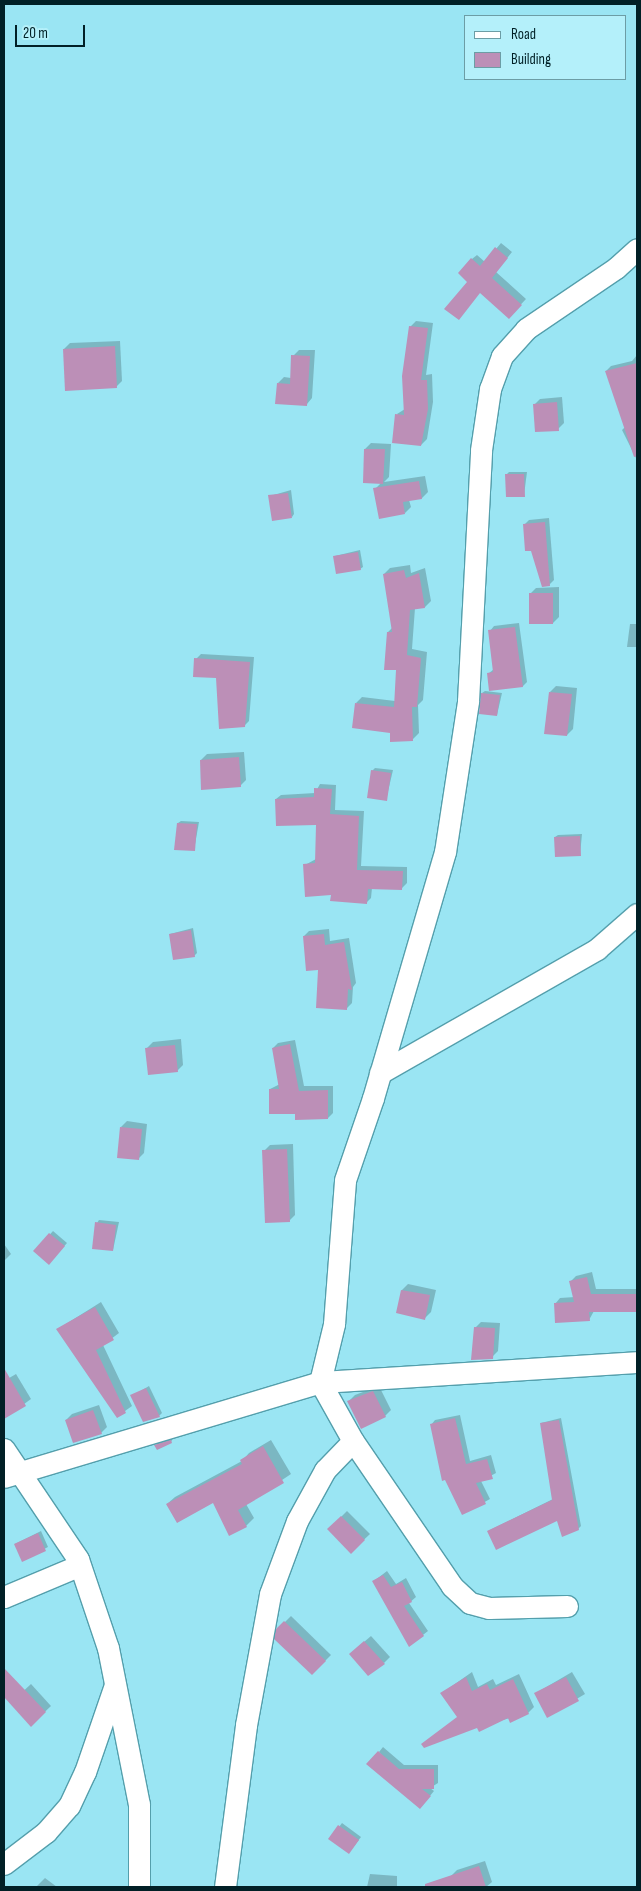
<!DOCTYPE html>
<html>
<head>
<meta charset="utf-8">
<style>
  body { margin:0 }
  #map { position:relative; width:641px; height:1891px; overflow:hidden; background:#9ae5f3; font-family:"Sofia Sans Condensed",sans-serif }
  div>[style] { position:absolute }
  .shadow>* { inset:0; background:#0003 }
  .building>* { inset:0; background:#bc8fb7 }
  .roads { filter:drop-shadow(1px 0 #549fac) drop-shadow(-1px 0 #549fac) drop-shadow(0 1px #549fac) drop-shadow(0 -1px #549fac) }
  .street>* { height:21px; margin:-10.5px; padding:0 10.5px; transform-origin:10.5px; border-radius:10.5px; background:#fff }
  span { translate:-50% -50%; white-space:nowrap; text-align:center; line-height:1.15; -webkit-text-stroke:4px #b4f0fa; paint-order:stroke }
  .frame { position:absolute; inset:0; border:5px solid #012026; pointer-events:none }
  .legend { position:absolute; left:464px; top:15px; width:162px; height:65px; box-sizing:border-box; background:#b4f0fa; border:1px solid #6c9da5; margin:0; padding:6px 9px; list-style:none; font-size:15px; color:#012026 }
  .legend li { display:flex; align-items:center; gap:10px; height:25px }
  .legend b { width:25px; border:1px solid #6c9da5 }
  .scale { position:absolute; left:15px; top:25px; width:70px; height:22px; box-sizing:border-box; border:2px solid #012026; border-top:0; padding-left:6px; font-size:15px; line-height:18px; white-space:nowrap; color:#012026; -webkit-text-stroke:4px #b4f0fa; paint-order:stroke }
</style>
</head>
<body>
<div id="map">
  <div class="shadow">
    <div style="clip-path:polygon(501px 243px,512px 252px,496px 272px,526px 299px,509px 317px,469px 281px,472px 259px,477px 255px,485px 262px)"></div>
    <div style="clip-path:polygon(416px 321px,433px 323px,426px 375px,432px 374px,433px 402px,427px 439px,421px 445px,397px 414px,405px 409px,410px 327px)"></div>
    <div style="clip-path:polygon(120px 341px,122px 381px,116px 387px,64px 349px,70px 343px)"></div>
    <div style="clip-path:polygon(299px 350px,315px 350px,312px 398px,307px 404px,278px 383px,284px 377px,291px 378px,293px 356px)"></div>
    <div style="clip-path:polygon(637px 355px,637px 460px,622px 430px,625px 427px,606px 371px,611px 366px,632px 361px)"></div>
    <div style="clip-path:polygon(562px 397px,564px 423px,558px 429px,534px 405px,540px 399px)"></div>
    <div style="clip-path:polygon(371px 443px,391px 444px,389px 477px,384px 482px,425px 476px,428px 492px,422px 498px,409px 500px,411px 507px,405px 513px,375px 489px,381px 483px,365px 449px)"></div>
    <div style="clip-path:polygon(509px 472px,527px 472px,524px 495px,506px 475px)"></div>
    <div style="clip-path:polygon(291px 490px,294px 514px,292px 517px,270px 496px)"></div>
    <div style="clip-path:polygon(549px 518px,554px 580px,549px 585px,524px 525px,529px 520px)"></div>
    <div style="clip-path:polygon(360px 550px,363px 567px,360px 569px,335px 556px)"></div>
    <div style="clip-path:polygon(410px 565px,411px 573px,425px 568px,431px 601px,425px 607px,415px 608px,412px 649px,427px 652px,423px 700px,418px 705px,419px 733px,413px 739px,391px 732px,356px 703px,362px 697px,395px 701px,397px 669px,388px 632px,393px 627px,384px 574px,390px 568px)"></div>
    <div style="clip-path:polygon(559px 587px,559px 617px,553px 623px,530px 594px,536px 588px)"></div>
    <div style="clip-path:polygon(519px 623px,527px 682px,523px 686px,490px 690px,488px 674px,494px 669px,490px 631px,494px 626px)"></div>
    <div style="clip-path:polygon(630px 624px,637px 624px,637px 647px,627px 647px)"></div>
    <div style="clip-path:polygon(201px 654px,254px 657px,249px 721px,244px 726px,217px 677px,196px 659px)"></div>
    <div style="clip-path:polygon(556px 686px,577px 688px,573px 729px,567px 735px,550px 692px)"></div>
    <div style="clip-path:polygon(485px 691px,502px 693px,497px 715px,482px 693px)"></div>
    <div style="clip-path:polygon(244px 752px,246px 780px,240px 786px,201px 760px,207px 754px)"></div>
    <div style="clip-path:polygon(375px 768px,393px 770px,386px 800px,372px 771px)"></div>
    <div style="clip-path:polygon(320px 784px,336px 785px,335px 810px,364px 811px,361px 866px,407px 867px,407px 883px,402px 888px,372px 888px,371px 898px,366px 903px,332px 894px,305px 865px,316px 859px,318px 823px,276px 799px,281px 795px,315px 793px)"></div>
    <div style="clip-path:polygon(181px 821px,199px 822px,194px 850px,178px 823px)"></div>
    <div style="clip-path:polygon(582px 834px,580px 855px,555px 837px,558px 835px)"></div>
    <div style="clip-path:polygon(193px 928px,197px 953px,194px 956px,170px 934px)"></div>
    <div style="clip-path:polygon(329px 929px,330px 941px,349px 938px,356px 983px,353px 987px,352px 1003px,347px 1008px,320px 969px,304px 936px,309px 931px)"></div>
    <div style="clip-path:polygon(181px 1039px,183px 1065px,177px 1071px,147px 1048px,153px 1042px)"></div>
    <div style="clip-path:polygon(295px 1040px,304px 1086px,333px 1086px,333px 1113px,328px 1118px,296px 1113px,270px 1089px,280px 1084px,273px 1048px,278px 1043px)"></div>
    <div style="clip-path:polygon(127px 1121px,147px 1124px,144px 1153px,138px 1159px,121px 1127px)"></div>
    <div style="clip-path:polygon(293px 1144px,295px 1215px,289px 1221px,264px 1151px,270px 1145px)"></div>
    <div style="clip-path:polygon(99px 1220px,119px 1222px,113px 1250px,97px 1223px)"></div>
    <div style="clip-path:polygon(53px 1231px,67px 1243px,52px 1260px,35px 1251px)"></div>
    <div style="clip-path:polygon(4px 1244px,11px 1254px,4px 1261px)"></div>
    <div style="clip-path:polygon(592px 1272px,596px 1289px,637px 1289px,637px 1311px,594px 1311px,589px 1320px,555px 1304px,560px 1298px,575px 1297px,571px 1281px,576px 1276px)"></div>
    <div style="clip-path:polygon(408px 1284px,436px 1290px,431px 1312px,425px 1318px,398px 1312px,402px 1290px)"></div>
    <div style="clip-path:polygon(101px 1302px,119px 1333px,103px 1345px,132px 1406px,118px 1416px,58px 1329px)"></div>
    <div style="clip-path:polygon(481px 1322px,500px 1323px,498px 1351px,492px 1357px,475px 1328px)"></div>
    <div style="clip-path:polygon(16px 1374px,31px 1399px,9px 1415px,4px 1407px,4px 1381px)"></div>
    <div style="clip-path:polygon(149px 1386px,162px 1413px,159px 1416px,132px 1396px)"></div>
    <div style="clip-path:polygon(379px 1386px,391px 1410px,385px 1416px,349px 1401px,355px 1395px)"></div>
    <div style="clip-path:polygon(99px 1405px,107px 1427px,101px 1433px,66px 1420px,72px 1414px)"></div>
    <div style="clip-path:polygon(460px 1415px,470px 1461px,491px 1455px,496px 1473px,481px 1481px,490px 1499px,463px 1514px,431px 1425px,435px 1420px)"></div>
    <div style="clip-path:polygon(561px 1418px,581px 1526px,578px 1529px,558px 1519px,488px 1531px,553px 1499px,541px 1423px)"></div>
    <div style="clip-path:polygon(173px 1438px,171px 1442px,156px 1445px,158px 1443px)"></div>
    <div style="clip-path:polygon(271px 1440px,291px 1474px,246px 1504px,254px 1518px,246px 1526px,213px 1501px,167px 1504px,175px 1497px,242px 1461px,249px 1453px)"></div>
    <div style="clip-path:polygon(347px 1511px,370px 1534px,351px 1552px,329px 1529px)"></div>
    <div style="clip-path:polygon(41px 1531px,48px 1547px,23px 1560px,15px 1544px)"></div>
    <div style="clip-path:polygon(387px 1571px,396px 1584px,406px 1578px,416px 1597px,409px 1603px,428px 1631px,410px 1645px,374px 1581px)"></div>
    <div style="clip-path:polygon(291px 1616px,331px 1655px,312px 1674px,277px 1630px)"></div>
    <div style="clip-path:polygon(371px 1636px,390px 1657px,384px 1663px,357px 1648px)"></div>
    <div style="clip-path:polygon(472px 1672px,478px 1687px,493px 1679px,496px 1685px,519px 1674px,534px 1707px,528px 1713px,477px 1727px,442px 1693px)"></div>
    <div style="clip-path:polygon(572px 1672px,585px 1694px,548px 1716px,536px 1693px)"></div>
    <div style="clip-path:polygon(31px 1684px,51px 1706px,31px 1725px,17px 1697px)"></div>
    <div style="clip-path:polygon(383px 1747px,404px 1765px,438px 1765px,438px 1783px,430px 1788px,434px 1791px,424px 1803px,379px 1752px)"></div>
    <div style="clip-path:polygon(342px 1823px,361px 1837px,351px 1850px,330px 1839px)"></div>
    <div style="clip-path:polygon(485px 1861px,492px 1882px,486px 1887px,455px 1887px,451px 1876px,457px 1870px)"></div>
    <div style="clip-path:polygon(370px 1874px,397px 1876px,397px 1887px,367px 1887px)"></div>
    <div style="clip-path:polygon(45px 1878px,57px 1887px,36px 1887px)"></div>
  </div>
  <div class="building">
    <div style="clip-path:polygon(495px 247px,508px 258px,492px 278px,522px 305px,509px 319px,480px 293px,459px 320px,444px 309px,467px 282px,458px 273px,471px 258px,480px 266px)"></div>
    <div style="clip-path:polygon(409px 326px,428px 328px,421px 380px,427px 380px,428px 409px,421px 446px,392px 443px,395px 414px,404px 415px,402px 376px)"></div>
    <div style="clip-path:polygon(115px 346px,117px 388px,65px 391px,63px 349px)"></div>
    <div style="clip-path:polygon(291px 355px,310px 356px,307px 406px,275px 404px,277px 383px,290px 384px)"></div>
    <div style="clip-path:polygon(637px 363px,637px 456px,634px 457px,605px 371px)"></div>
    <div style="clip-path:polygon(557px 402px,559px 431px,535px 432px,533px 404px)"></div>
    <div style="clip-path:polygon(364px 449px,385px 449px,383px 484px,363px 483px)"></div>
    <div style="clip-path:polygon(505px 474px,524px 474px,525px 497px,506px 497px)"></div>
    <div style="clip-path:polygon(419px 481px,422px 499px,403px 502px,405px 514px,379px 519px,373px 488px)"></div>
    <div style="clip-path:polygon(288px 493px,292px 518px,272px 521px,268px 495px)"></div>
    <div style="clip-path:polygon(545px 522px,550px 586px,542px 587px,531px 551px,525px 551px,523px 524px)"></div>
    <div style="clip-path:polygon(358px 552px,361px 570px,336px 574px,333px 556px)"></div>
    <div style="clip-path:polygon(404px 570px,406px 578px,419px 573px,425px 608px,410px 610px,407px 655px,421px 658px,417px 707px,412px 707px,413px 741px,390px 742px,390px 733px,352px 728px,355px 703px,394px 707px,396px 670px,384px 670px,387px 632px,392px 632px,383px 574px)"></div>
    <div style="clip-path:polygon(529px 593px,553px 593px,553px 624px,529px 624px)"></div>
    <div style="clip-path:polygon(515px 627px,523px 687px,489px 691px,487px 673px,493px 672px,488px 630px)"></div>
    <div style="clip-path:polygon(194px 658px,250px 662px,245px 727px,219px 729px,216px 678px,193px 677px)"></div>
    <div style="clip-path:polygon(549px 692px,572px 694px,567px 736px,544px 734px)"></div>
    <div style="clip-path:polygon(481px 693px,500px 695px,497px 716px,479px 714px)"></div>
    <div style="clip-path:polygon(239px 757px,241px 787px,201px 790px,200px 760px)"></div>
    <div style="clip-path:polygon(371px 770px,391px 773px,387px 801px,367px 798px)"></div>
    <div style="clip-path:polygon(314px 788px,332px 789px,330px 814px,359px 816px,357px 870px,403px 871px,402px 890px,368px 889px,367px 904px,330px 901px,331px 895px,305px 897px,303px 864px,315px 863px,316px 825px,276px 826px,275px 799px,314px 797px)"></div>
    <div style="clip-path:polygon(177px 823px,197px 824px,195px 851px,174px 850px)"></div>
    <div style="clip-path:polygon(580px 836px,581px 856px,555px 857px,554px 837px)"></div>
    <div style="clip-path:polygon(191px 930px,195px 957px,173px 960px,169px 934px)"></div>
    <div style="clip-path:polygon(324px 934px,325px 945px,344px 942px,352px 990px,348px 989px,347px 1010px,316px 1008px,318px 970px,306px 971px,303px 936px)"></div>
    <div style="clip-path:polygon(290px 1044px,299px 1091px,328px 1090px,328px 1119px,295px 1120px,295px 1114px,269px 1114px,269px 1089px,279px 1089px,272px 1048px)"></div>
    <div style="clip-path:polygon(175px 1045px,178px 1072px,148px 1075px,145px 1048px)"></div>
    <div style="clip-path:polygon(120px 1127px,142px 1129px,139px 1160px,117px 1158px)"></div>
    <div style="clip-path:polygon(287px 1149px,290px 1222px,265px 1223px,262px 1150px)"></div>
    <div style="clip-path:polygon(95px 1222px,116px 1225px,113px 1251px,92px 1249px)"></div>
    <div style="clip-path:polygon(49px 1233px,65px 1246px,49px 1265px,33px 1251px)"></div>
    <div style="clip-path:polygon(587px 1277px,591px 1294px,637px 1294px,637px 1312px,589px 1312px,590px 1321px,555px 1323px,554px 1303px,574px 1302px,569px 1281px)"></div>
    <div style="clip-path:polygon(401px 1290px,430px 1295px,425px 1320px,396px 1313px)"></div>
    <div style="clip-path:polygon(95px 1307px,114px 1340px,96px 1350px,126px 1413px,117px 1418px,56px 1329px)"></div>
    <div style="clip-path:polygon(474px 1327px,495px 1328px,493px 1359px,471px 1360px)"></div>
    <div style="clip-path:polygon(4px 1368px,26px 1406px,4px 1419px)"></div>
    <div style="clip-path:polygon(146px 1388px,160px 1417px,143px 1422px,130px 1395px)"></div>
    <div style="clip-path:polygon(373px 1391px,386px 1417px,361px 1429px,347px 1401px)"></div>
    <div style="clip-path:polygon(93px 1410px,102px 1434px,73px 1443px,65px 1420px)"></div>
    <div style="clip-path:polygon(455px 1418px,466px 1464px,487px 1459px,493px 1479px,476px 1483px,486px 1504px,462px 1515px,445px 1480px,442px 1481px,430px 1424px)"></div>
    <div style="clip-path:polygon(559px 1420px,579px 1530px,562px 1537px,557px 1521px,496px 1550px,487px 1531px,552px 1500px,540px 1423px)"></div>
    <div style="clip-path:polygon(171px 1440px,172px 1443px,157px 1450px,154px 1445px)"></div>
    <div style="clip-path:polygon(263px 1446px,284px 1483px,238px 1510px,247px 1527px,229px 1536px,213px 1503px,177px 1523px,166px 1504px,242px 1464px,240px 1460px)"></div>
    <div style="clip-path:polygon(341px 1516px,365px 1540px,351px 1554px,327px 1529px)"></div>
    <div style="clip-path:polygon(38px 1533px,46px 1551px,22px 1562px,14px 1544px)"></div>
    <div style="clip-path:polygon(383px 1575px,391px 1587px,402px 1582px,412px 1602px,404px 1606px,424px 1636px,409px 1647px,372px 1581px)"></div>
    <div style="clip-path:polygon(284px 1621px,326px 1661px,312px 1675px,274px 1639px,276px 1629px)"></div>
    <div style="clip-path:polygon(364px 1641px,385px 1664px,368px 1676px,349px 1654px)"></div>
    <div style="clip-path:polygon(4px 1668px,46px 1712px,31px 1727px,4px 1697px)"></div>
    <div style="clip-path:polygon(466px 1677px,472px 1691px,487px 1684px,490px 1690px,513px 1679px,529px 1714px,510px 1723px,508px 1718px,479px 1732px,477px 1728px,424px 1748px,421px 1744px,457px 1717px,440px 1693px)"></div>
    <div style="clip-path:polygon(566px 1677px,579px 1701px,547px 1718px,534px 1693px)"></div>
    <div style="clip-path:polygon(378px 1751px,399px 1769px,434px 1769px,434px 1789px,422px 1789px,431px 1796px,420px 1809px,366px 1764px)"></div>
    <div style="clip-path:polygon(338px 1825px,359px 1840px,349px 1854px,328px 1839px)"></div>
    <div style="clip-path:polygon(479px 1866px,486px 1887px,425px 1887px,425px 1884px)"></div>
  </div>
  <div class="roads">
    <div class="street">
      <div style="left:380px;top:1073px;width:250px;rotate:-29.7deg"></div>
      <div style="left:597px;top:949px;width:53px;rotate:-41.2deg"></div>
      <div style="left:4px;top:1449px;width:133px;rotate:56.1deg"></div>
      <div style="left:78px;top:1559px;width:94px;rotate:71.4deg"></div>
      <div style="left:108px;top:1648px;width:159px;rotate:78.8deg"></div>
      <div style="left:139px;top:1804px;width:83px;rotate:90deg"></div>
      <div style="left:4px;top:1477px;width:330px;rotate:-16.7deg"></div>
      <div style="left:320px;top:1382px;width:318px;rotate:-3.6deg"></div>
      <div style="left:4px;top:1597px;width:82px;rotate:-22.8deg"></div>
      <div style="left:567px;top:1606px;width:78px;rotate:178.5deg"></div>
      <div style="left:489px;top:1608px;width:20px;rotate:-165deg"></div>
      <div style="left:470px;top:1603px;width:25px;rotate:-137deg"></div>
      <div style="left:452px;top:1586px;width:176px;rotate:-124.3deg"></div>
      <div style="left:353px;top:1441px;width:68px;rotate:-119.2deg"></div>
      <div style="left:320px;top:1382px;width:60px;rotate:-76.4deg"></div>
      <div style="left:334px;top:1324px;width:144px;rotate:-85.6deg"></div>
      <div style="left:345px;top:1180px;width:87px;rotate:-71.1deg"></div>
      <div style="left:373px;top:1098px;width:256px;rotate:-73.7deg"></div>
      <div style="left:445px;top:852px;width:153px;rotate:-81.3deg"></div>
      <div style="left:468px;top:701px;width:251px;rotate:-87deg"></div>
      <div style="left:481px;top:450px;width:62px;rotate:-81.6deg"></div>
      <div style="left:490px;top:389px;width:35px;rotate:-70deg"></div>
      <div style="left:502px;top:356px;width:36px;rotate:-48deg"></div>
      <div style="left:526px;top:329px;width:109px;rotate:-34.1deg"></div>
      <div style="left:616px;top:268px;width:28px;rotate:-42deg"></div>
      <div style="left:4px;top:1864px;width:53px;rotate:-37.3deg"></div>
      <div style="left:46px;top:1832px;width:35px;rotate:-49deg"></div>
      <div style="left:69px;top:1806px;width:38px;rotate:-65deg"></div>
      <div style="left:85px;top:1772px;width:92px;rotate:-71deg"></div>
      <div style="left:225px;top:1887px;width:163px;rotate:-82.6deg"></div>
      <div style="left:246px;top:1725px;width:133px;rotate:-79.6deg"></div>
      <div style="left:270px;top:1594px;width:78px;rotate:-69.7deg"></div>
      <div style="left:297px;top:1521px;width:58px;rotate:-61.2deg"></div>
      <div style="left:325px;top:1470px;width:40px;rotate:-46deg"></div>
    </div>
  </div>
  <div class="frame"></div>
  <ul class="legend">
  <li><b style="height:6px;background:#fff"></b>Road</li>
  <li><b style="height:14px;background:#bc8fb7"></b>Building</li>
  </ul>
  <div class="scale">20 m</div>
</div>
</body>
</html>
